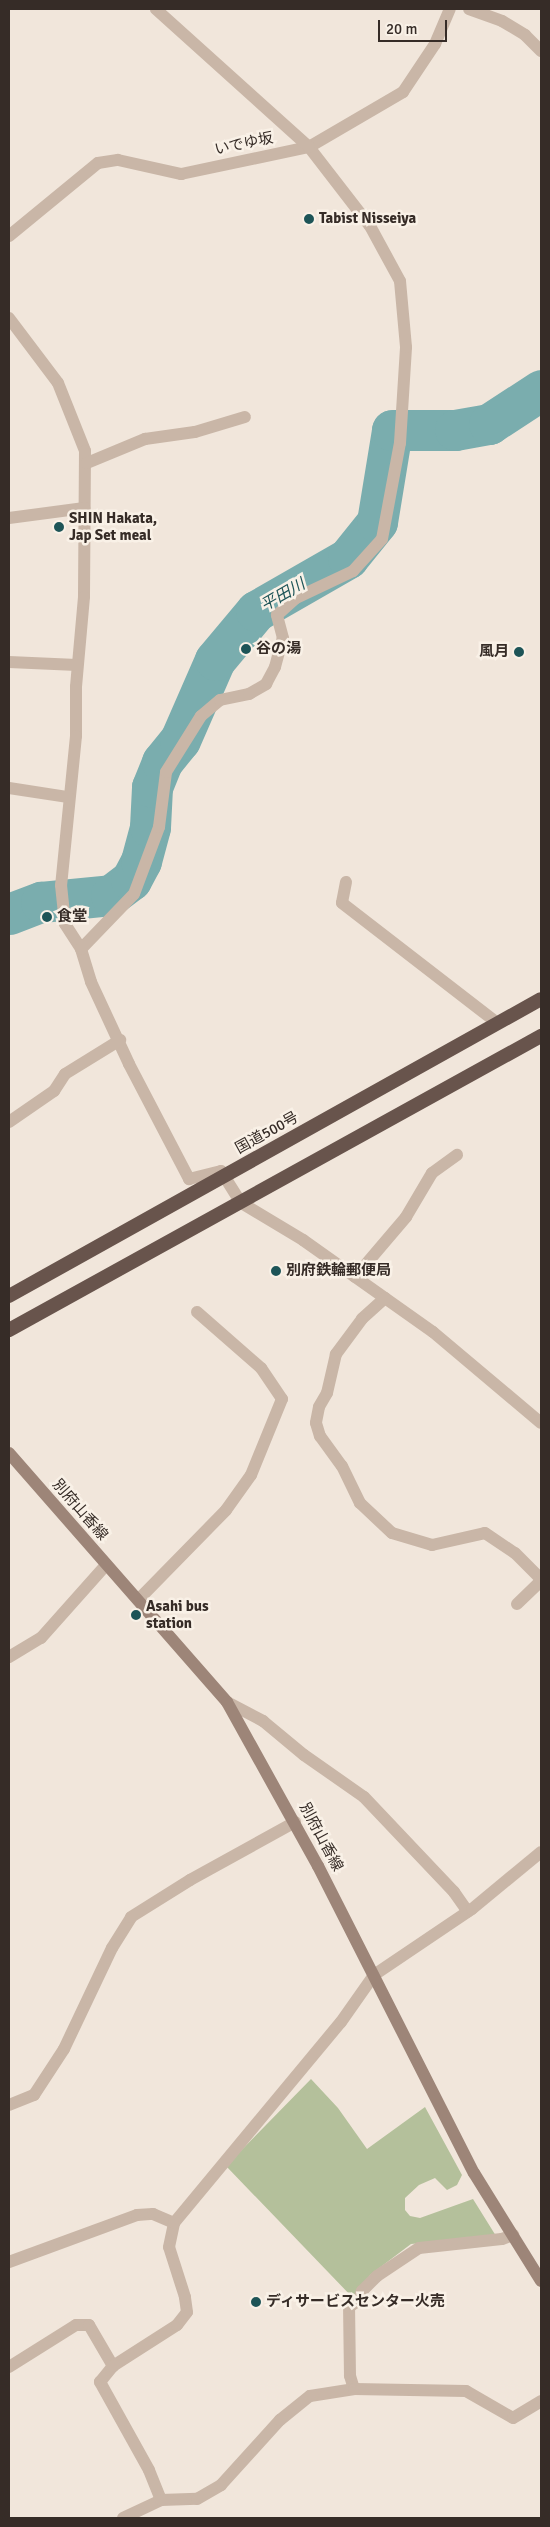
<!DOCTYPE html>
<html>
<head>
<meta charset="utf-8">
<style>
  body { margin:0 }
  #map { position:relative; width:550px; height:2527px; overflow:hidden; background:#f1e6db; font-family:Signika,"Noto Sans JP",sans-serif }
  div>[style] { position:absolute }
  .green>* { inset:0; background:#b4c09b }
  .river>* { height:41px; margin:-20.5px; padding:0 20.5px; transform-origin:20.5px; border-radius:20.5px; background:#7aadae }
  .minor>* { height:12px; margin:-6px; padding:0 6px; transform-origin:6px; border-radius:6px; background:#c9b6a7 }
  .tertiary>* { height:12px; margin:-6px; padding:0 6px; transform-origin:6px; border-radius:6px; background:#c9b6a7 }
  .secondary>* { height:12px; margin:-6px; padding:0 6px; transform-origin:6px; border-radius:6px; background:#9d8578 }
  .trunk>* { height:14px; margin:-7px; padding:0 7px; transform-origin:7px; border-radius:7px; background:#68544c }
  .dots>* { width:14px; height:14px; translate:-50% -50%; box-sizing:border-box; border:2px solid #f9f1e7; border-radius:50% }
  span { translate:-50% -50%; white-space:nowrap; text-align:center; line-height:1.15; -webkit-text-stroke:5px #f9f1e7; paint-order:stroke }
  .street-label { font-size:15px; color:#362c27 }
  .poi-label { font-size:15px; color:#362c27; font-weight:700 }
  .left { translate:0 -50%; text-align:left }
  .right { translate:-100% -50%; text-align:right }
  .water-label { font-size:16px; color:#1d5457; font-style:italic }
  .frame { position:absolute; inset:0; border:10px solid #362c27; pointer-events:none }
  .scale { position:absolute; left:378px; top:20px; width:69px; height:22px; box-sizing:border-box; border:2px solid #362c27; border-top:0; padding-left:6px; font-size:15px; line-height:18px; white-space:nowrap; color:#362c27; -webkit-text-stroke:4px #f9f1e7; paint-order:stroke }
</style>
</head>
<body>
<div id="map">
  <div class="green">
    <div style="clip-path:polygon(311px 2079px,338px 2108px,367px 2149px,425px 2107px,462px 2175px,457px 2185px,447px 2190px,435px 2178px,419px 2185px,405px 2198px,405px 2210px,410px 2216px,420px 2218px,473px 2199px,496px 2236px,411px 2244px,370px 2275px,354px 2299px,226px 2166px)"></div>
  </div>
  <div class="river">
    <div style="left:9px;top:914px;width:34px;rotate:-21deg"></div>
    <div style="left:41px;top:902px;width:70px;rotate:-5.7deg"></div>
    <div style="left:111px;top:895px;width:25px;rotate:-37deg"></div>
    <div style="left:131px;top:880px;width:21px;rotate:-62deg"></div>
    <div style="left:141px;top:861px;width:35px;rotate:-75deg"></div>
    <div style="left:150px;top:827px;width:40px;rotate:-87.1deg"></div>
    <div style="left:152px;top:787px;width:27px;rotate:-68deg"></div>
    <div style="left:162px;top:762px;width:28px;rotate:-51deg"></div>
    <div style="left:180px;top:740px;width:87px;rotate:-66.4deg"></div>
    <div style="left:215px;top:660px;width:64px;rotate:-50.1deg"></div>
    <div style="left:256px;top:611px;width:106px;rotate:-29.9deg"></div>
    <div style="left:348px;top:558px;width:46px;rotate:-51.1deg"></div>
    <div style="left:377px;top:522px;width:93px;rotate:-80.7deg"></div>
    <div style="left:392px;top:430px;width:63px"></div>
    <div style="left:455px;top:430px;width:35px;rotate:-10deg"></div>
    <div style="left:489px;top:424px;width:62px;rotate:-33.2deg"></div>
  </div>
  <div class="minor">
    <div style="left:9px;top:236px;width:115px;rotate:-39.4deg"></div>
    <div style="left:98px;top:163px;width:20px;rotate:-9deg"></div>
    <div style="left:118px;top:160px;width:65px;rotate:12.5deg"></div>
    <div style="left:181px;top:174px;width:131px;rotate:-11.9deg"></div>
    <div style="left:309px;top:147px;width:109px;rotate:-30.3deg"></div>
    <div style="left:403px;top:92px;width:58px;rotate:-56.3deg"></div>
    <div style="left:435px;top:44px;width:38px;rotate:-67deg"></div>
    <div style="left:9px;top:318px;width:81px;rotate:53deg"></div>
    <div style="left:58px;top:383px;width:73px;rotate:68.3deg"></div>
    <div style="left:85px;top:451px;width:146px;rotate:90.4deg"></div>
    <div style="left:84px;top:597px;width:90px;rotate:95.1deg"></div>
    <div style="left:76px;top:687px;width:49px;rotate:90deg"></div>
    <div style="left:76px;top:736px;width:150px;rotate:95.7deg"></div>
    <div style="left:61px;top:885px;width:39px;rotate:84deg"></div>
    <div style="left:65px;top:924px;width:30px;rotate:57deg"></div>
    <div style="left:81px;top:949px;width:34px;rotate:73deg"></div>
    <div style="left:91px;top:982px;width:90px;rotate:65.1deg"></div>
    <div style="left:129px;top:1064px;width:130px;rotate:62.4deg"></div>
    <div style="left:189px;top:1179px;width:33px;rotate:-14deg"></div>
    <div style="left:221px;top:1171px;width:36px;rotate:58deg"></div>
    <div style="left:240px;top:1202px;width:74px;rotate:31.1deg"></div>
    <div style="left:303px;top:1240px;width:159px;rotate:35.3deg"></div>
    <div style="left:433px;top:1332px;width:141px;rotate:40.1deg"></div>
    <div style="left:87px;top:463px;width:63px;rotate:-22.5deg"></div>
    <div style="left:145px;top:439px;width:50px;rotate:-8deg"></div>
    <div style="left:195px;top:432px;width:52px;rotate:-16.7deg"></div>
    <div style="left:9px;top:518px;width:76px;rotate:-7.6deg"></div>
    <div style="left:9px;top:662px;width:68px;rotate:2.5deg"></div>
    <div style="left:9px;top:788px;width:60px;rotate:8.7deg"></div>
    <div style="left:346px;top:882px;width:21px;rotate:101deg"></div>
    <div style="left:342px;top:903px;width:196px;rotate:37.7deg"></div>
    <div style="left:81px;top:949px;width:76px;rotate:-46.1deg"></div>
    <div style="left:134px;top:894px;width:72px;rotate:-69.5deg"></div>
    <div style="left:159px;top:827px;width:55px;rotate:-82.7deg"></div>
    <div style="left:166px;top:772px;width:66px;rotate:-58deg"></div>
    <div style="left:201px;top:716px;width:25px;rotate:-40deg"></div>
    <div style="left:220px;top:700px;width:30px;rotate:-12deg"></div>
    <div style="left:249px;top:694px;width:20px;rotate:-30deg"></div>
    <div style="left:266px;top:684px;width:19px;rotate:-62deg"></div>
    <div style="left:275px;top:667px;width:30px;rotate:-75deg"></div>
    <div style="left:283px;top:638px;width:24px;rotate:-105deg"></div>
    <div style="left:277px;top:615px;width:25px;rotate:-42deg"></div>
    <div style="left:296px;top:598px;width:63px;rotate:-25.3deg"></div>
    <div style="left:353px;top:571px;width:43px;rotate:-47.8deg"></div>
    <div style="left:382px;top:539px;width:98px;rotate:-79.4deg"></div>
    <div style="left:400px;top:443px;width:96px;rotate:-86.4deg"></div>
    <div style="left:406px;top:347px;width:66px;rotate:-95.2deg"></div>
    <div style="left:400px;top:281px;width:63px;rotate:-118.6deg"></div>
    <div style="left:370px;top:226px;width:100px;rotate:-127.7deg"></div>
    <div style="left:309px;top:147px;width:206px;rotate:-138deg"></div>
    <div style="left:9px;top:1122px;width:55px;rotate:-34.6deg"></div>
    <div style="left:54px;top:1091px;width:20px;rotate:-57deg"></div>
    <div style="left:65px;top:1074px;width:65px;rotate:-31.7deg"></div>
    <div style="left:355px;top:1277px;width:79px;rotate:-49.6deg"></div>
    <div style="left:406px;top:1217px;width:51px;rotate:-59.4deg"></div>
    <div style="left:432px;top:1173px;width:31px;rotate:-36deg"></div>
    <div style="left:385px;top:1298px;width:31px;rotate:138deg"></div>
    <div style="left:362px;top:1319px;width:44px;rotate:126.6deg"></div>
    <div style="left:336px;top:1354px;width:40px;rotate:103deg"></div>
    <div style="left:327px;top:1393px;width:16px;rotate:120deg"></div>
    <div style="left:319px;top:1407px;width:16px;rotate:101deg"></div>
    <div style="left:316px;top:1423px;width:14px;rotate:73deg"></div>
    <div style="left:320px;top:1436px;width:37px;rotate:54deg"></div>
    <div style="left:342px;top:1466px;width:41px;rotate:64.1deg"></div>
    <div style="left:360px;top:1503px;width:44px;rotate:43.2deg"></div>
    <div style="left:392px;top:1533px;width:42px;rotate:16.7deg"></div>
    <div style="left:432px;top:1545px;width:54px;rotate:-12.8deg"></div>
    <div style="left:485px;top:1533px;width:36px;rotate:34deg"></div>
    <div style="left:515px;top:1553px;width:37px;rotate:45deg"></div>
    <div style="left:138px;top:1600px;width:126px;rotate:-45.6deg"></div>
    <div style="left:226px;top:1510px;width:43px;rotate:-54.5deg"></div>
    <div style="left:251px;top:1475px;width:82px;rotate:-67.8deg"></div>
    <div style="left:282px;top:1399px;width:37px;rotate:-124deg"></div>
    <div style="left:261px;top:1368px;width:85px;rotate:-138.8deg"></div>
    <div style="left:517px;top:1604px;width:33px;rotate:-44deg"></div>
    <div style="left:9px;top:1657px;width:37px;rotate:-31deg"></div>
    <div style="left:41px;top:1638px;width:98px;rotate:-48.3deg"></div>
    <div style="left:227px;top:1702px;width:41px;rotate:27.8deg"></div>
    <div style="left:263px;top:1721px;width:53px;rotate:39.7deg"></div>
    <div style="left:304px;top:1755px;width:73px;rotate:35deg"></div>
    <div style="left:364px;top:1797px;width:131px;rotate:46.5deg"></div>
    <div style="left:454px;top:1892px;width:24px;rotate:55deg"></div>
    <div style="left:9px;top:2105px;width:27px;rotate:-22deg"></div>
    <div style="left:34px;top:2095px;width:55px;rotate:-56.9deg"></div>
    <div style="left:64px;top:2049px;width:112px;rotate:-64.6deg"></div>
    <div style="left:112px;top:1948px;width:36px;rotate:-58deg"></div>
    <div style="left:131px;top:1917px;width:70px;rotate:-32.1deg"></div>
    <div style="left:190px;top:1880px;width:120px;rotate:-28.9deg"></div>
    <div style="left:9px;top:2262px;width:136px;rotate:-20.2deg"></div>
    <div style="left:137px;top:2215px;width:16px;rotate:-4deg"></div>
    <div style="left:153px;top:2214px;width:23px;rotate:23deg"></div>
    <div style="left:9px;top:2367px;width:79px;rotate:-32.1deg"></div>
    <div style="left:76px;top:2325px;width:13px"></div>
    <div style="left:89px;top:2325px;width:48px;rotate:59.7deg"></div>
    <div style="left:354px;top:2389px;width:14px;rotate:-107deg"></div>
    <div style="left:350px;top:2376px;width:69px;rotate:-90.8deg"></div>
    <div style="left:349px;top:2307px;width:11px;rotate:-34deg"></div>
    <div style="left:358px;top:2301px;width:11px;rotate:-68deg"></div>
    <div style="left:362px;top:2291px;width:21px;rotate:-45deg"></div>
    <div style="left:377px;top:2276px;width:50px;rotate:-33.7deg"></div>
    <div style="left:419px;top:2248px;width:83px;rotate:-6.2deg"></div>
    <div style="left:502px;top:2239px;width:12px;rotate:-20deg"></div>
    <div style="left:161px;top:2500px;width:32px;rotate:-112deg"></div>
    <div style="left:149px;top:2470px;width:101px;rotate:-119.1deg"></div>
    <div style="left:100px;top:2382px;width:21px;rotate:-51deg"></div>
    <div style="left:113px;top:2366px;width:76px;rotate:-32.6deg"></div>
    <div style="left:177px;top:2325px;width:16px;rotate:-52deg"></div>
    <div style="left:187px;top:2312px;width:15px;rotate:-98deg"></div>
    <div style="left:185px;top:2297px;width:52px;rotate:-107.7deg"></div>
    <div style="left:169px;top:2247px;width:25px;rotate:-78deg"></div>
    <div style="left:174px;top:2223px;width:261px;rotate:-50.3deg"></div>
    <div style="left:341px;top:2022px;width:57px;rotate:-54.9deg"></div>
    <div style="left:374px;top:1975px;width:118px;rotate:-34deg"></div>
    <div style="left:472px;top:1909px;width:89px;rotate:-39.6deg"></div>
    <div style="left:123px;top:2518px;width:42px;rotate:-25.3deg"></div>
    <div style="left:161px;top:2500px;width:36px;rotate:-2deg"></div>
    <div style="left:197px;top:2499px;width:28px;rotate:-30deg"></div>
    <div style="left:221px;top:2485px;width:88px;rotate:-47.8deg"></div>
    <div style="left:280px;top:2420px;width:38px;rotate:-39deg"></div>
    <div style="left:310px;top:2396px;width:45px;rotate:-9deg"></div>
    <div style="left:354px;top:2389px;width:112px;rotate:1deg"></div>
    <div style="left:466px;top:2391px;width:54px;rotate:29.9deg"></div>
    <div style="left:513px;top:2418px;width:33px;rotate:-31deg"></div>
  </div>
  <div class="tertiary">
    <div style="left:469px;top:9px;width:35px;rotate:20deg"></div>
    <div style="left:502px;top:21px;width:27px;rotate:31deg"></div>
    <div style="left:525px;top:35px;width:23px;rotate:45deg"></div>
  </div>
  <div class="secondary">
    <div style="left:9px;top:1453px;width:331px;rotate:48.8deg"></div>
    <div style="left:227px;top:1702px;width:188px;rotate:61deg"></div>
    <div style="left:318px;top:1866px;width:344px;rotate:63.1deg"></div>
    <div style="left:474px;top:2173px;width:127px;rotate:58.2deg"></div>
  </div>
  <div class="trunk">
    <div style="left:9px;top:1296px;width:609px;rotate:-29.17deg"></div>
    <div style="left:9px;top:1330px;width:608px;rotate:-28.93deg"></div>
  </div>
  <div class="dots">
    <div style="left:309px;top:219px;background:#1d5457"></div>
    <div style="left:59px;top:527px;background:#1d5457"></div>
    <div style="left:246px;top:649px;background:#1d5457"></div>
    <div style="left:519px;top:652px;background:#1d5457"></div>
    <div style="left:47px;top:917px;background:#1d5457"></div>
    <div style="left:276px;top:1271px;background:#1d5457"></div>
    <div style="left:136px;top:1615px;background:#1d5457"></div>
    <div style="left:256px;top:2302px;background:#1d5457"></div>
  </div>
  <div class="street-label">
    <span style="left:244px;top:144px;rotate:-12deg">いでゆ坂</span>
    <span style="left:267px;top:1133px;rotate:-29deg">国道500号</span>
    <span style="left:80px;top:1510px;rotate:49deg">別府山香線</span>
    <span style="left:321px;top:1837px;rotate:62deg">別府山香線</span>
  </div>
  <div class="poi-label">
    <span class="left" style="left:319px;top:219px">Tabist Nisseiya</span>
    <span class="left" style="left:69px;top:527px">SHIN Hakata,<br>Jap Set meal</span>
    <span class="left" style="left:256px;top:649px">谷の湯</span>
    <span class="right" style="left:509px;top:652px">風月</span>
    <span class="left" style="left:57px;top:917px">食堂</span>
    <span class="left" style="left:286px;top:1271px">別府鉄輪郵便局</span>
    <span class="left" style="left:146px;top:1615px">Asahi bus<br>station</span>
    <span class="left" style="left:266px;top:2302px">ディサービスセンター火売</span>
  </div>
  <div class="water-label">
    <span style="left:283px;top:595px;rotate:-30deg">平田川</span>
  </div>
  <div class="frame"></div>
  <div class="scale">20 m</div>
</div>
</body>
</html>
